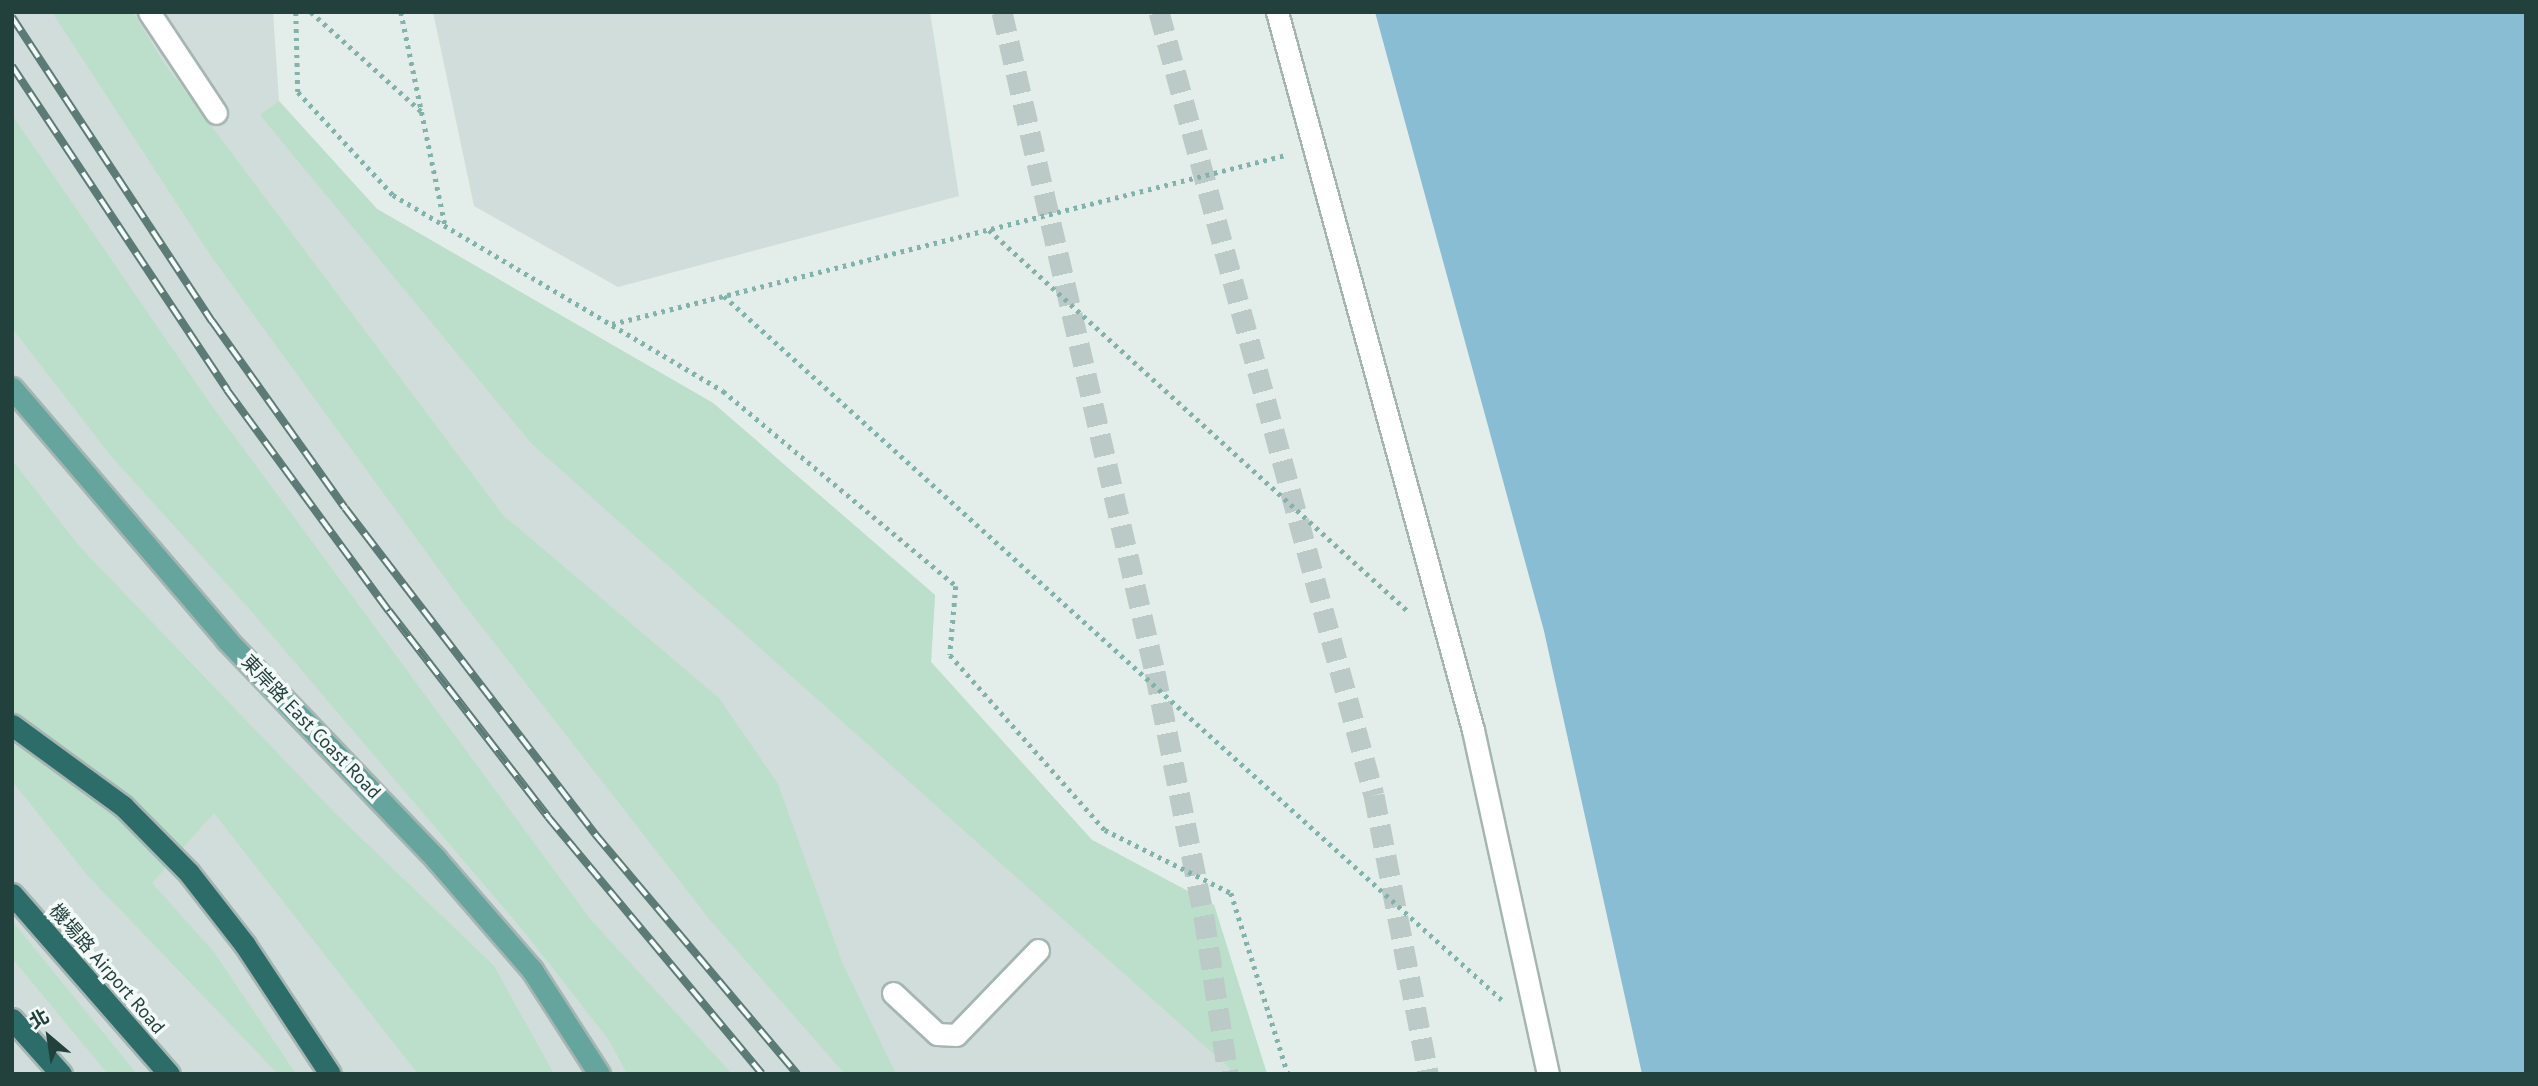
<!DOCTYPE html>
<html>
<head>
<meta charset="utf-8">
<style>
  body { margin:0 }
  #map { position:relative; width:2538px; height:1086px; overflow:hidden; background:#e3edea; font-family:"PT Sans","Noto Sans TC",sans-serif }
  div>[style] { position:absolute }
  .built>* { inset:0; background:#d1ddda }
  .green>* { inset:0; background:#bbdfca }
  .water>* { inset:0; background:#89bdd4 }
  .highway-tunnel>* { height:21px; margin-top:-10.5px; transform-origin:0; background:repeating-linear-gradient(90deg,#bccac7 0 21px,transparent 0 31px) }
  .path>* { height:4.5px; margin-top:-2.25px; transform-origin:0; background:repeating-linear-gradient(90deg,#82b2aa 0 3.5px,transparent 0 8.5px) }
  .roads { filter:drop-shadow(2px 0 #a5b6b2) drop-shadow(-2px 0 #a5b6b2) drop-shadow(0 2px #a5b6b2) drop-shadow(0 -2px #a5b6b2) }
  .minor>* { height:21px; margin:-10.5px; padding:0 10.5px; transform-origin:10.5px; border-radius:10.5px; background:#fff }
  .major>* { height:21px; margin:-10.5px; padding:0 10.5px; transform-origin:10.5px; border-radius:10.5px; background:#66a59e }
  .highway>* { height:21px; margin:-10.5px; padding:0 10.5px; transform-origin:10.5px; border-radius:10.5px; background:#2c6d69 }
  .rail>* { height:8px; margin-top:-4px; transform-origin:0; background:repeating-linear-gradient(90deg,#f4faf8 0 16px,#5c7b77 0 32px); box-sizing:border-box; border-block:2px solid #5c7b77 }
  span { translate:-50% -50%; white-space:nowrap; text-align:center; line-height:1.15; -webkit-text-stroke:7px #f4faf8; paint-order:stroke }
  .street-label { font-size:19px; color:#22403c }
  .frame { position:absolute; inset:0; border:14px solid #22403c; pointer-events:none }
  .north { position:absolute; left:14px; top:1002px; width:70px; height:70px; -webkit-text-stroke:5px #f4faf8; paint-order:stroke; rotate:331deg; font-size:19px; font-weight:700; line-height:28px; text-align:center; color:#22403c }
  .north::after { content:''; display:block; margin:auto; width:24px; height:32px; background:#22403c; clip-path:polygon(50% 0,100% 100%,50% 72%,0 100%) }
</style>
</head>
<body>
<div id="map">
  <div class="built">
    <div style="clip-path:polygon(12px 12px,273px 12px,279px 101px,377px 209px,713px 403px,935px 595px,931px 662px,1092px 840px,1214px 905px,1267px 1074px,12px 1074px)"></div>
    <div style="clip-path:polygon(433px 12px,930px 12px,959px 196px,618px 287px,474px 206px)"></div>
  </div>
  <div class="green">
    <div style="clip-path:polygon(52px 12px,133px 12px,162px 60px,503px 515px,719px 698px,778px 784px,842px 962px,896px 1074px,845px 1074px,710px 920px,464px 604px,211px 256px)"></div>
    <div style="clip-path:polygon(279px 101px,377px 209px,713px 403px,935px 595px,931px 662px,1092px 840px,1214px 905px,1267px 1074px,1236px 1074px,531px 443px,260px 115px)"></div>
    <div style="clip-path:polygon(12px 115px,209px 402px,591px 920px,732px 1074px,627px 1074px,609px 1040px,526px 934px,253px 613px,111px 456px,12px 328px)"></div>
    <div style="clip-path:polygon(12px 460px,80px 547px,333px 811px,494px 966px,554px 1074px,418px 1074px,214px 813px,152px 883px,214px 952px,296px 1074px,278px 1074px,88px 876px,12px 781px)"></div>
    <div style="clip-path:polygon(12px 921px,137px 1074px,108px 1074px,31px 981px,12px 958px)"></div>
  </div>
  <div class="water">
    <div style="clip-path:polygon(1375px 12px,2526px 12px,2526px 1074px,1642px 1074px,1544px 631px)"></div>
  </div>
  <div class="highway-tunnel">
    <div style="left:1002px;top:12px;width:678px;rotate:76.95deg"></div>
    <div style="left:1155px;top:672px;width:250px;rotate:78.7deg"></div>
    <div style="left:1204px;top:917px;width:159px;rotate:81.3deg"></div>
    <div style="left:1159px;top:12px;width:812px;rotate:74.65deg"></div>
    <div style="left:1374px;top:795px;width:284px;rotate:79deg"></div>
  </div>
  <div class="path">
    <div style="left:296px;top:12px;width:80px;rotate:88.6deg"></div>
    <div style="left:298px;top:92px;width:140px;rotate:47.3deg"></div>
    <div style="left:393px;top:195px;width:384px;rotate:30.7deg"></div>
    <div style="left:723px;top:391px;width:304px;rotate:39.9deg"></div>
    <div style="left:956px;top:586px;width:69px;rotate:95deg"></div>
    <div style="left:950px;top:655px;width:234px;rotate:48.5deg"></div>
    <div style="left:1105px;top:830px;width:141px;rotate:26.6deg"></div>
    <div style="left:1231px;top:893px;width:190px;rotate:72.5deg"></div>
    <div style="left:311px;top:12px;width:149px;rotate:42deg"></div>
    <div style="left:401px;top:12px;width:217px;rotate:78.3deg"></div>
    <div style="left:989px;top:230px;width:569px;rotate:42.29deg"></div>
    <div style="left:724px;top:296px;width:1049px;rotate:42.14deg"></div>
    <div style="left:612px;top:324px;width:695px;rotate:-14.08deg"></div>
  </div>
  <div class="roads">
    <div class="minor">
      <div style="left:149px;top:12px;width:121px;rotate:56.4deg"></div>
      <div style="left:1277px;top:12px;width:744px;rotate:74.73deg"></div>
      <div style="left:1473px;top:730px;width:352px;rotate:77.7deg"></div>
      <div style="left:893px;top:993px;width:60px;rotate:43deg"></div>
      <div style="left:937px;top:1034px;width:19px;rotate:3deg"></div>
      <div style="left:956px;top:1035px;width:118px;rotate:-46deg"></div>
    </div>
    <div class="major">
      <div style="left:12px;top:388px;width:330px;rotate:49.5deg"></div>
      <div style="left:226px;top:639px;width:304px;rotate:46.3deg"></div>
      <div style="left:436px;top:859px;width:147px;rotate:49.1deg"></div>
      <div style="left:532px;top:970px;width:124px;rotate:57.2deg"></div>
    </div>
    <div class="highway">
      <div style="left:12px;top:725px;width:137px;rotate:36.1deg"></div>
      <div style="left:123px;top:806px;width:94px;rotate:45.4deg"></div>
      <div style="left:189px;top:873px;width:91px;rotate:52.1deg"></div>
      <div style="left:245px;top:945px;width:154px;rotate:56.6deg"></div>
      <div style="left:12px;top:894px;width:239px;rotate:48.9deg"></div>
      <div style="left:12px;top:1019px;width:74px;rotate:48.3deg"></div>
    </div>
  </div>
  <div class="rail">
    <div style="left:12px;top:17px;width:364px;rotate:56.7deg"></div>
    <div style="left:212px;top:321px;width:229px;rotate:54.6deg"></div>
    <div style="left:345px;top:508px;width:411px;rotate:52.5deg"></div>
    <div style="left:595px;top:834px;width:314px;rotate:49.9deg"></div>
    <div style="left:12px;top:66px;width:389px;rotate:56.4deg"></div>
    <div style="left:227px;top:390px;width:274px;rotate:53.8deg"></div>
    <div style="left:389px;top:611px;width:260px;rotate:52.3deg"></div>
    <div style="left:548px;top:817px;width:334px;rotate:50.2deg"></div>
  </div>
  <div class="street-label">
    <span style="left:311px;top:727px;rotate:46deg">東岸路 East Coast Road</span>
    <span style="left:107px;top:969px;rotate:49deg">機場路 Airport Road</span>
  </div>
  <div class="frame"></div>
  <div class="north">北</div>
</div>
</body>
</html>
